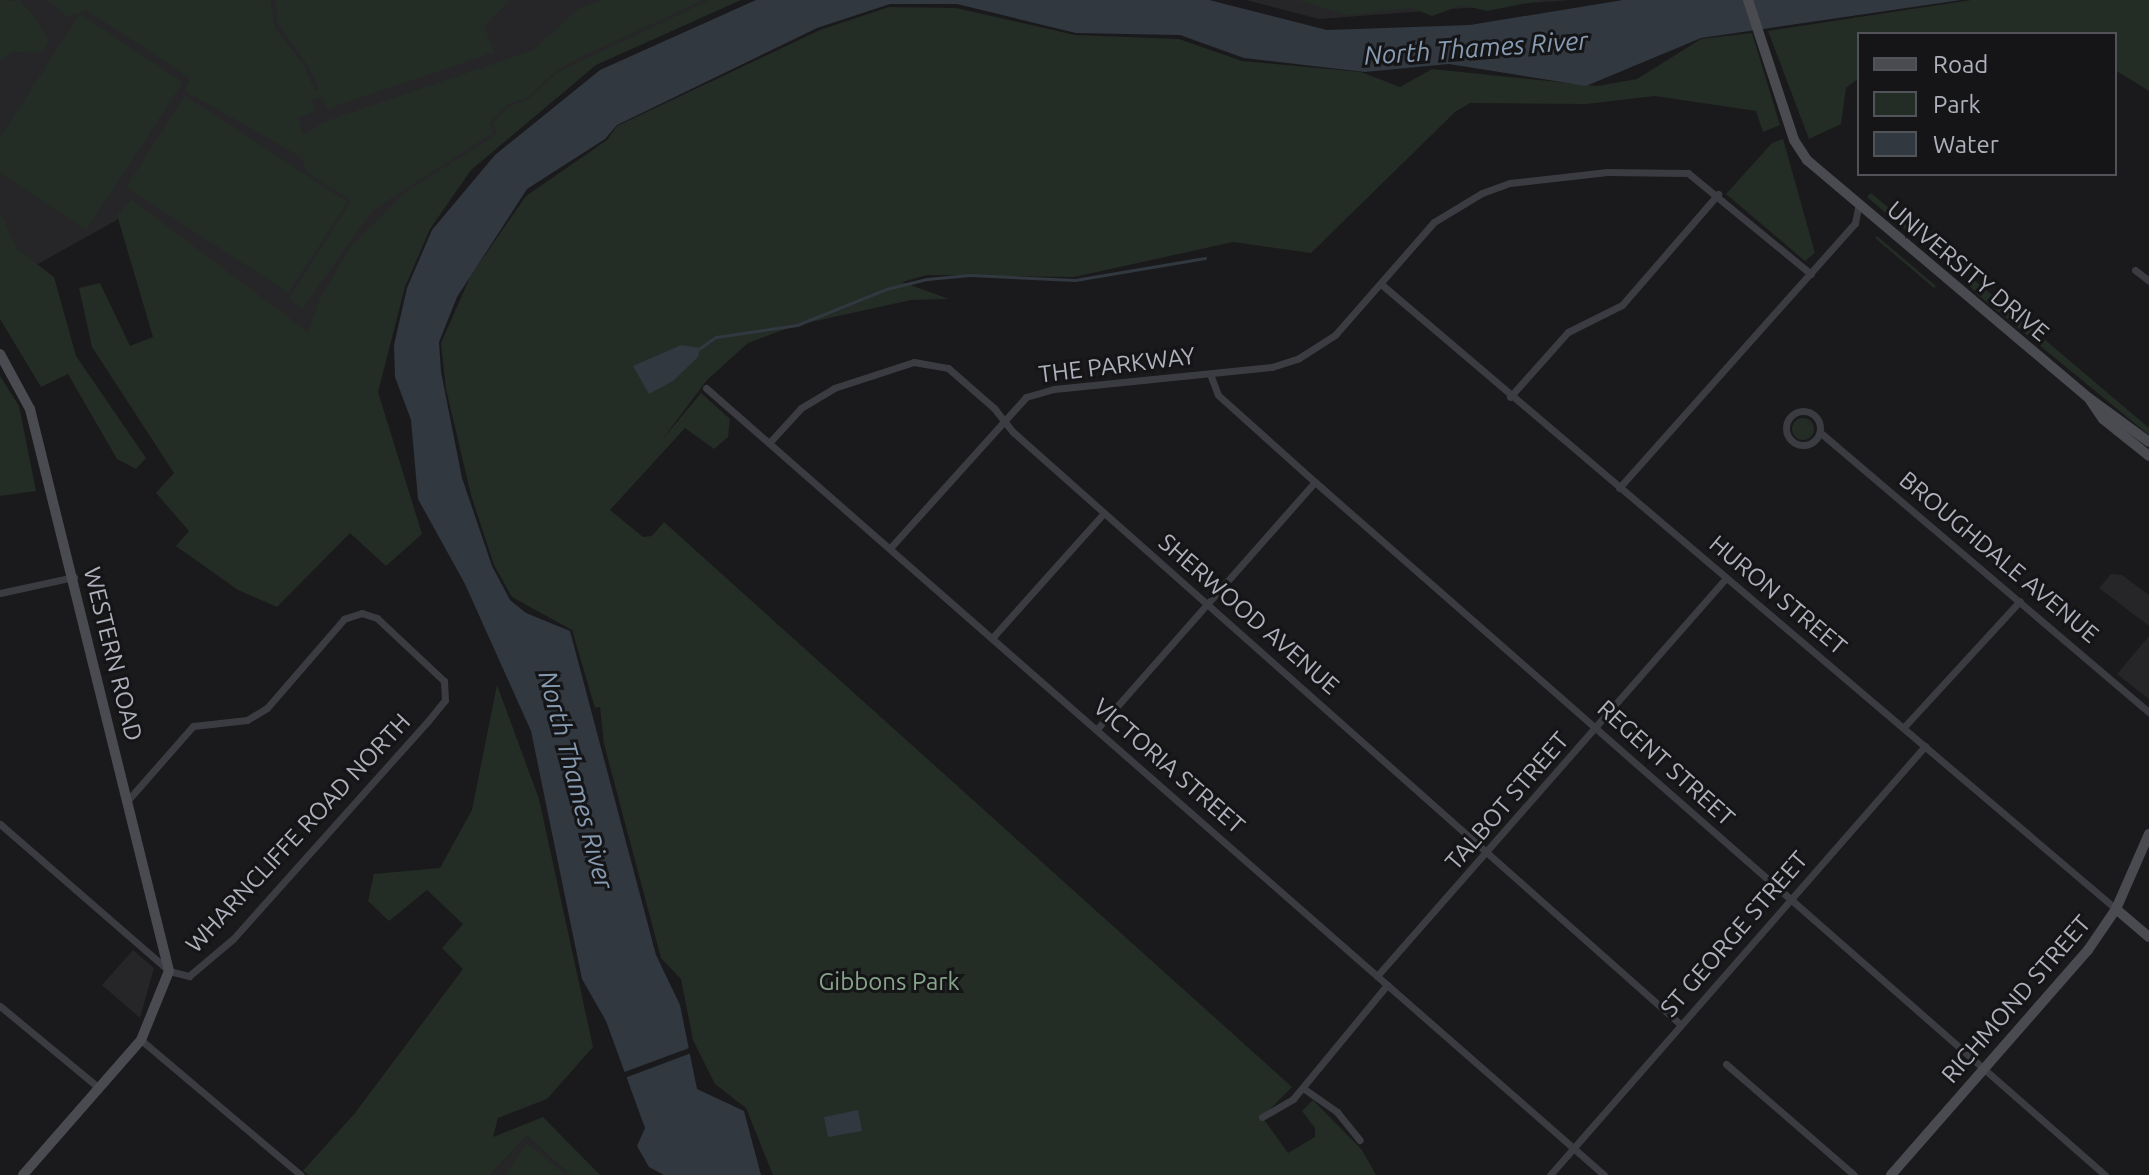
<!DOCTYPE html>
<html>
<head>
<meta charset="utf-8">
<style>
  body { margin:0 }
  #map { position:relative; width:2149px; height:1175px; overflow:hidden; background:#1a1a1c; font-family:Ubuntu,sans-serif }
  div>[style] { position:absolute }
  .built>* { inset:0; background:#262629 }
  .green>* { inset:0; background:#242c26 }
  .round { border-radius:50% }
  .water>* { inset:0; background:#313840 }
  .pier>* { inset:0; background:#1a1a1c }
  .stream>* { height:3px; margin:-1.5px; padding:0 1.5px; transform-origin:1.5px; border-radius:1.5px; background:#313840 }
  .street>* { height:7px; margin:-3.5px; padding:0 3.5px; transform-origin:3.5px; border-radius:3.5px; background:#3b3c41 }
  .street>.ring { margin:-3.5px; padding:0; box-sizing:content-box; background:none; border:7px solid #3b3c41; border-radius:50% }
  .secondary>* { height:10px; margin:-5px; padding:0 5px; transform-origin:5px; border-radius:5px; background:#4a4b51 }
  span { translate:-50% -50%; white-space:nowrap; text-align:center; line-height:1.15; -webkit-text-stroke:6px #151517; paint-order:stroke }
  .street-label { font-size:24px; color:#aeb1bb }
  .park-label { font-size:24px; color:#86a48a }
  .water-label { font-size:26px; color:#879cb3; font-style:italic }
  .legend { position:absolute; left:1857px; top:32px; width:260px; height:144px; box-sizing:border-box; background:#151517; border:2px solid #525359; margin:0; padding:10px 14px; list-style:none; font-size:24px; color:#aeb1bb }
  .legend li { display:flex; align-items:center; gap:16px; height:40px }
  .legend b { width:40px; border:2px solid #525359 }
</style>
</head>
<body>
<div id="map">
  <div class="built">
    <div style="clip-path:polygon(0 0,731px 0,573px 73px,483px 150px,412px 253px,371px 383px,133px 211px,0 285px)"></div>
    <div style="clip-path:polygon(1246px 0,1572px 0,1319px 19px)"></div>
    <div style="clip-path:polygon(2111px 574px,2122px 575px,2149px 595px,2149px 626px,2099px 588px)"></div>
    <div style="clip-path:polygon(2149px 636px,2149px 699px,2117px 674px)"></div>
    <div style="clip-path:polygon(133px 950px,154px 968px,140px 1018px,102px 985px)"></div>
    <div style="clip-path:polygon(527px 1136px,570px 1175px,490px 1175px)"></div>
  </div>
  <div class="green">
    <div style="clip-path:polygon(0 0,20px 1px,33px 15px,49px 41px,42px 53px,13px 52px,0 60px)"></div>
    <div style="clip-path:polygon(48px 0,270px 0,275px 28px,304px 65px,315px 91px,319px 89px,308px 66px,277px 23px,276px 0,510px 0,484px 27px,495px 52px,327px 109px,322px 97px,312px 100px,315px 111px,298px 118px,303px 135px,324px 122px,533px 50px,578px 9px,603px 0,704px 0,587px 54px,557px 70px,527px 98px,508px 104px,490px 122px,493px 133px,372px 211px,302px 309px,289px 298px,351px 201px,307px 172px,301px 157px,185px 91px,190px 78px,86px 10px,67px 17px)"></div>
    <div style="clip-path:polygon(710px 0,741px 0,596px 65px,471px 170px,430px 229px,405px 287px,378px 392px,422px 534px,386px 566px,350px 533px,277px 607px,238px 590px,176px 546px,189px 531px,156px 493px,174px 473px,92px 347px,79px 288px,100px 283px,130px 346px,153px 337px,117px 215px,131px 199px,308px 332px,319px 301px,348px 250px,407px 191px,497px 134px,493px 123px,508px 107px,528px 99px,558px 72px)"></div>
    <div style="clip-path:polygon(1297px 0,1543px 0,1487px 11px,1462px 5px,1432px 16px,1412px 8px,1347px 15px)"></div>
    <div style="clip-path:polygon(1971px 0,2149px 0,2149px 91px,2115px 70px,2115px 34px,1859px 34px,1859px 78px,1846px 88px,1841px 124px,1809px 139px,1768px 31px)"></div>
    <div style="clip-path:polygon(889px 7px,956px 8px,1075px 35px,1179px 39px,1242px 61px,1361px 72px,1400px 87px,1432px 69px,1597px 86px,1637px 79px,1701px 39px,1752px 33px,1780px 125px,1763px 132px,1756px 111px,1655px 96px,1586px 104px,1470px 103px,1455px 112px,1311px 253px,1233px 242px,1074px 277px,927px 275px,902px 282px,949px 299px,911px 300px,797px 325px,748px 343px,707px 380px,661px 441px,701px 393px,730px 419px,728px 437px,714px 449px,685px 428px,610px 510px,643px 537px,652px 536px,664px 522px,1292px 1087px,1262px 1117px,1288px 1153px,1315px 1137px,1315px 1128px,1302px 1111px,1313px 1100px,1362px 1150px,1376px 1175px,773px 1175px,746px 1108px,715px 1084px,693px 1040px,681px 979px,661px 958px,604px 744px,600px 707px,595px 708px,572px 630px,512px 597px,494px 565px,471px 495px,446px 389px,441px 343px,471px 275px,526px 196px,607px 140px,617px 126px,820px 30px)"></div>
    <div style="clip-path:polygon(80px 14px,183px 82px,86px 230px,0 173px,0 137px)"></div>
    <div style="clip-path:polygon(185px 96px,348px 202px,288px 293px,126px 187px)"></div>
    <div style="clip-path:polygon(1783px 139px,1815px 253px,1805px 261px,1726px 194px,1772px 143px)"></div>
    <div style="clip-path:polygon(1871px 193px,1918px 232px,1914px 237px,1867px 197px)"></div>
    <div style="clip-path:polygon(0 212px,17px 249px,54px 277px,76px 356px,146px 458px,136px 469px,117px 459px,68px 374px,41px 387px,0 319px)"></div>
    <div style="clip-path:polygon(1877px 236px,1936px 286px,1934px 288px,1875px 238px)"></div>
    <div style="clip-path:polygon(1972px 278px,2149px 428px,2149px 435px,1978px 295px,1966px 282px)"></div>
    <div style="clip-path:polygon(0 376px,19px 406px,36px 491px,0 496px)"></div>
    <div class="round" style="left:1792px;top:418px;width:22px;height:22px"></div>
    <div style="clip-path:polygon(497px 685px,539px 799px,593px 1047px,547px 1099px,498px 1118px,493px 1137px,543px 1117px,600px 1175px,570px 1175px,527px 1136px,490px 1175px,309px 1175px,303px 1171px,355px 1113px,463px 969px,442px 948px,463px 924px,427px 890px,389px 921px,368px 901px,374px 874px,440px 868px,472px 810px)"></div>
    <div style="clip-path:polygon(527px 1143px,566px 1175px,505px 1175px)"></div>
  </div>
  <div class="water">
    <div style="clip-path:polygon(756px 0,1209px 0,1327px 30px,1470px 25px,1623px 0,1961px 0,1701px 38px,1586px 86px,1449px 64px,1365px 72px,1244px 58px,1180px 35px,1076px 33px,957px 4px,890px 4px,817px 28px,617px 125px,605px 139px,527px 189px,457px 297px,439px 342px,441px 372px,462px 478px,492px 566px,510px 600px,526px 613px,570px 631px,656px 955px,680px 1005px,697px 1089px,744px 1111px,761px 1175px,664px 1175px,649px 1167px,637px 1146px,645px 1128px,606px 1021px,582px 979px,531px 731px,465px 584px,418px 499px,411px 420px,395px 377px,394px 345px,407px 288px,432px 230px,495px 155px,600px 70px)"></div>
    <div style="clip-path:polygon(681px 345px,700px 348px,698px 357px,673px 381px,649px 394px,633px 366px)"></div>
    <div style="clip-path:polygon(858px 1110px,862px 1131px,828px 1137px,824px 1117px)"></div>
  </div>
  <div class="pier">
    <div style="clip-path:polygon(692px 1047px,694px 1052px,622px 1079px,619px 1074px)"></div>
  </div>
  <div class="stream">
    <div style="left:700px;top:348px;width:19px;rotate:-35deg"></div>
    <div style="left:716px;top:337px;width:82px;rotate:-8.4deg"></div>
    <div style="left:797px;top:325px;width:96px;rotate:-22deg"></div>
    <div style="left:886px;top:289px;width:42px;rotate:-13.7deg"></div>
    <div style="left:927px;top:279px;width:43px;rotate:-5.3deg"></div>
    <div style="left:970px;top:275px;width:105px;rotate:2.7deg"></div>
    <div style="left:1075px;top:280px;width:132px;rotate:-9.6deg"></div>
  </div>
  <div class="street">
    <div style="left:2135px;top:270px;width:18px;rotate:38deg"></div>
    <div style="left:1381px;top:284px;width:965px;rotate:40.38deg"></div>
    <div style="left:1210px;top:374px;width:22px;rotate:69deg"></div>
    <div style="left:1218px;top:395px;width:130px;rotate:41.9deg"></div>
    <div style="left:1315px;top:482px;width:1051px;rotate:41.26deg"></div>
    <div style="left:706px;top:388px;width:1194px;rotate:41.23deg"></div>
    <div style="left:1510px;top:397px;width:87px;rotate:-48.3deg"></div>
    <div style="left:1568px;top:332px;width:60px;rotate:-26.6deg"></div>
    <div style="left:1622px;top:305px;width:147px;rotate:-49.1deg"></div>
    <div class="ring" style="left:1786px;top:411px;width:27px;height:27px"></div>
    <div style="left:1822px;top:434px;width:429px;rotate:40.4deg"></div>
    <div style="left:769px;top:443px;width:47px;rotate:-47.6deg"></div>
    <div style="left:801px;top:408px;width:39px;rotate:-31deg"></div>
    <div style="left:834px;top:388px;width:84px;rotate:-18deg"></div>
    <div style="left:914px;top:362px;width:35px;rotate:10deg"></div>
    <div style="left:948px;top:368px;width:61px;rotate:41deg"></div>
    <div style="left:994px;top:408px;width:31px;rotate:52deg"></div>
    <div style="left:1013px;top:432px;width:892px;rotate:41.59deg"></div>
    <div style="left:1619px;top:488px;width:355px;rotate:-48.3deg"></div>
    <div style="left:1855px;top:223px;width:16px;rotate:-79deg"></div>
    <div style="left:891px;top:547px;width:202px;rotate:-48deg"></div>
    <div style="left:1026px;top:397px;width:29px;rotate:-16deg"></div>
    <div style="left:1054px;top:389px;width:219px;rotate:-5.8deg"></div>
    <div style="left:1272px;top:367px;width:28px;rotate:-18deg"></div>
    <div style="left:1299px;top:358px;width:43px;rotate:-32.6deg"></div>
    <div style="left:1335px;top:335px;width:150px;rotate:-48.8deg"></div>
    <div style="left:1434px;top:222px;width:56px;rotate:-31.1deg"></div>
    <div style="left:1482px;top:193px;width:30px;rotate:-20deg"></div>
    <div style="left:1510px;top:183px;width:98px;rotate:-6.5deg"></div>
    <div style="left:1607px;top:172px;width:81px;rotate:0.7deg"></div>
    <div style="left:1688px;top:173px;width:159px;rotate:39.4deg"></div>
    <div style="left:0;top:593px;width:76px;rotate:-12.2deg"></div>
    <div style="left:993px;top:637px;width:166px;rotate:-48.2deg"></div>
    <div style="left:1904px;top:727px;width:171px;rotate:-47.4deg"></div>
    <div style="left:1097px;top:729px;width:329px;rotate:-48.6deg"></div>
    <div style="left:0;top:824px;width:224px;rotate:41deg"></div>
    <div style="left:169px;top:971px;width:21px;rotate:14deg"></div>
    <div style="left:189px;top:976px;width:57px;rotate:-40.1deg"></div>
    <div style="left:233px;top:939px;width:292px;rotate:-48.2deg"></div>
    <div style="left:428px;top:721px;width:27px;rotate:-51deg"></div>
    <div style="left:445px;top:700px;width:19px;rotate:-93deg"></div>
    <div style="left:444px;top:681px;width:92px;rotate:-136.8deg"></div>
    <div style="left:377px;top:618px;width:16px;rotate:-162deg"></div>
    <div style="left:362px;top:613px;width:19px;rotate:162deg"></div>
    <div style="left:344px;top:619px;width:118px;rotate:130.9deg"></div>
    <div style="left:267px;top:708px;width:23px;rotate:149deg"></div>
    <div style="left:247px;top:720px;width:54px;rotate:173.7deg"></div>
    <div style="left:193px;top:726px;width:98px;rotate:131.3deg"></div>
    <div style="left:1377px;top:976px;width:529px;rotate:-48.75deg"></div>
    <div style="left:0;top:1006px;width:127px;rotate:39.6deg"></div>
    <div style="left:141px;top:1040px;width:209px;rotate:40.2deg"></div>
    <div style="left:1726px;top:1064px;width:169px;rotate:40.9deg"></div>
    <div style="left:1303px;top:1088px;width:42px;rotate:35.2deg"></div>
    <div style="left:1337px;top:1112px;width:36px;rotate:51deg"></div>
    <div style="left:1262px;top:1117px;width:36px;rotate:-30deg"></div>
    <div style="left:1293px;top:1099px;width:148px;rotate:-50.5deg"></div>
    <div style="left:1550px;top:1175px;width:570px;rotate:-48.84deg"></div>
  </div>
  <div class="secondary">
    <div style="left:1748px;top:0;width:147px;rotate:71.8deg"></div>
    <div style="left:1794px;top:140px;width:24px;rotate:57deg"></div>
    <div style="left:1807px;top:160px;width:369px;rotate:40.2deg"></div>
    <div style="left:2089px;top:398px;width:74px;rotate:36.3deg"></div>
    <div style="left:0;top:354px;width:63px;rotate:61.4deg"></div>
    <div style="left:30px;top:409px;width:579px;rotate:76.11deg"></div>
    <div style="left:169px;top:971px;width:74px;rotate:112.1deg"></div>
    <div style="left:141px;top:1040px;width:179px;rotate:131.2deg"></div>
    <div style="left:2090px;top:400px;width:23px;rotate:56deg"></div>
    <div style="left:2103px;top:419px;width:59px;rotate:38.8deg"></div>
    <div style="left:2116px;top:909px;width:43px;rotate:40.3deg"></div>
    <div style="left:1891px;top:1175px;width:299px;rotate:-48.8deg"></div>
    <div style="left:2088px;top:950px;width:50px;rotate:-55.7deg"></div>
    <div style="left:2116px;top:909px;width:82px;rotate:-66.3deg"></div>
  </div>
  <div class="street-label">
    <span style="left:1968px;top:271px;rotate:40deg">UNIVERSITY DRIVE</span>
    <span style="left:1117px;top:365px;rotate:-7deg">THE PARKWAY</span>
    <span style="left:1999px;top:557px;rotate:40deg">BROUGHDALE AVENUE</span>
    <span style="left:1778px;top:595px;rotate:40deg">HURON STREET</span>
    <span style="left:1249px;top:614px;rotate:41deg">SHERWOOD AVENUE</span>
    <span style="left:113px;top:654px;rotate:76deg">WESTERN ROAD</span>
    <span style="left:1666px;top:763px;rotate:42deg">REGENT STREET</span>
    <span style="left:1169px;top:766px;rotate:41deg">VICTORIA STREET</span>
    <span style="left:1507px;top:801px;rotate:-49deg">TALBOT STREET</span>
    <span style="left:298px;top:833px;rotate:-47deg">WHARNCLIFFE ROAD NORTH</span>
    <span style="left:1734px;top:934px;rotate:-49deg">ST GEORGE STREET</span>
    <span style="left:2016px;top:999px;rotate:-49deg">RICHMOND STREET</span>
  </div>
  <div class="park-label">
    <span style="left:889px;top:982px">Gibbons Park</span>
  </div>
  <div class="water-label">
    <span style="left:1476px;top:48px;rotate:-4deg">North Thames River</span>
    <span style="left:576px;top:780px;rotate:75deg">North Thames River</span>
  </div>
  <ul class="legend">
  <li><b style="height:10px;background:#4a4b51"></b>Road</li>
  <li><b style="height:22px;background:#242c26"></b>Park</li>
  <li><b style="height:22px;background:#313840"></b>Water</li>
  </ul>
</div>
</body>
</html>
